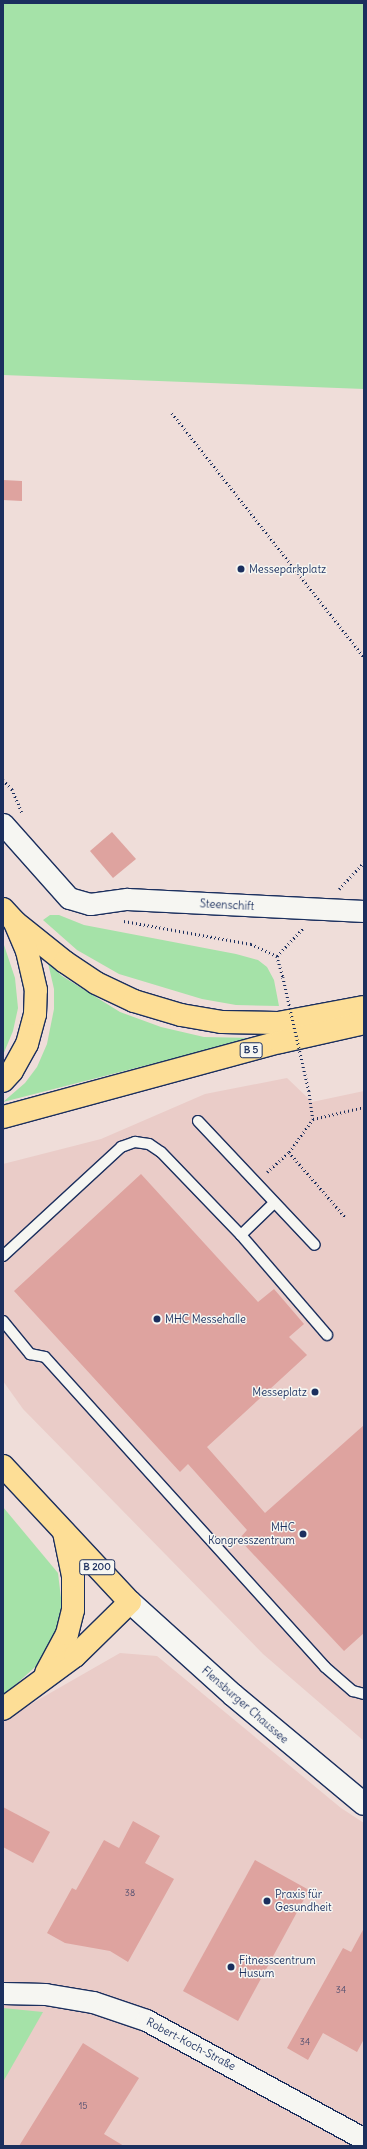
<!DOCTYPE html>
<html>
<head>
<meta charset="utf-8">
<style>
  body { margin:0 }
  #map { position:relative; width:367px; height:2149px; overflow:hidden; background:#efddd9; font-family:Delius,sans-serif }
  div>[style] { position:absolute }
  .built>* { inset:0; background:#eaccc8 }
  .green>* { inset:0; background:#a5e2a8 }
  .building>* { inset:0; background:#dea39f }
  .path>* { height:2.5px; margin-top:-1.25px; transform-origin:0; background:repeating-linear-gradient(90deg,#1b2f5e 0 1px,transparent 0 4px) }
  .roads { filter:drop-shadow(1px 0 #1b2f5e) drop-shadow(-1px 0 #1b2f5e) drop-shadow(0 1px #1b2f5e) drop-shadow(0 -1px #1b2f5e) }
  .lane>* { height:10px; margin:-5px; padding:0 5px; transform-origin:5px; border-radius:5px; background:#f6f6f2 }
  .street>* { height:21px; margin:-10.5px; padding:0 10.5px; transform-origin:10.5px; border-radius:10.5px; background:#f6f6f2 }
  .secondary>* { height:22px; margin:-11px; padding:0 11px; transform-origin:11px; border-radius:11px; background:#f6f6f2 }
  .primary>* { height:22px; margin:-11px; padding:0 11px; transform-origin:11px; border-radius:11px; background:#fdde96 }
  .highway>* { height:22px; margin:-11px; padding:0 11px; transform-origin:11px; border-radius:11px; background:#fdde96 }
  .path-bridge>* { height:2.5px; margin-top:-1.25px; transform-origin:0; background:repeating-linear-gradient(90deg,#1b2f5e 0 1px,transparent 0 4px) }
  .dots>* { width:11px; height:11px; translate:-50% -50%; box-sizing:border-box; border:2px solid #f6f6f2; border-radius:50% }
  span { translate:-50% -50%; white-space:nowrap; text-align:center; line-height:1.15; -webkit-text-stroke:3px #f6f6f2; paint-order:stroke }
  .number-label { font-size:9px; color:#4c4c6e }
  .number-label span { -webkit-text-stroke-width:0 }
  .shield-label span { padding:1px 3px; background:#f6f6f2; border:1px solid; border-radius:3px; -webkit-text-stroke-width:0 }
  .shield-label { font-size:10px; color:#1b2f5e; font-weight:700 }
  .poi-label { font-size:11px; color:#1b2f5e }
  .left { translate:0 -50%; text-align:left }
  .right { translate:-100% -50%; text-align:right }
  .street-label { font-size:11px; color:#1b2f5e }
  .frame { position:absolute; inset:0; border:4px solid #1b2f5e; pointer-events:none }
</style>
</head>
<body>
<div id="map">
  <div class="built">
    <div style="clip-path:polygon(287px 1078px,312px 1102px,364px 1091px,364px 1741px,263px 1654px,23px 1409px,3px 1381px,3px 1164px,101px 1139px,205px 1094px)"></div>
    <div style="clip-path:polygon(120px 1653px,157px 1656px,341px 1808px,364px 1823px,364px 2146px,3px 2146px,3px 1720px)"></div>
  </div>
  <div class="green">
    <div style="clip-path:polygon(3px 3px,364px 3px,364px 389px,3px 375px)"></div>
    <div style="clip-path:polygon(50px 915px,59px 915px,84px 925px,236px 954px,258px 960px,267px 967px,274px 980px,279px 1006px,236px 1005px,202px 999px,119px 974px,77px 950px,43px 920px)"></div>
    <div style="clip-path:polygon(3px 942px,15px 978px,18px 1008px,13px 1031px,3px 1055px)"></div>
    <div style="clip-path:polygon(48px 963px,62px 976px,120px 1012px,161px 1027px,204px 1037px,253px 1038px,3px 1102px,25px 1083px,37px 1067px,47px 1044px,54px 1009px,54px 989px)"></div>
    <div style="clip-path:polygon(3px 1507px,58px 1573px,63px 1615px,44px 1659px,3px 1696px)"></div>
    <div style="clip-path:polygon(3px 2008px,43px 2012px,3px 2082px)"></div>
  </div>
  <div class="building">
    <div style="clip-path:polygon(3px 480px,22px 481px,22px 501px,3px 500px)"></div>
    <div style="clip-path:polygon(112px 832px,136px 859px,113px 878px,90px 851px)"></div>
    <div style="clip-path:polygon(141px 1174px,258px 1302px,274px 1289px,304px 1324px,289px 1337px,307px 1355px,207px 1447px,265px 1513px,364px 1425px,364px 1633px,344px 1651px,239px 1539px,247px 1530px,188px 1464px,180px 1472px,14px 1291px)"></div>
    <div style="clip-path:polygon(3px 1807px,50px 1832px,33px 1863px,3px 1847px)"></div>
    <div style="clip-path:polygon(133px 1821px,160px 1836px,145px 1863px,174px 1879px,128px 1962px,110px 1951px,65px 1943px,47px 1933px,72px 1888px,76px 1890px,104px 1840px,119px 1848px)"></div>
    <div style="clip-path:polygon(255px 1860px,309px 1890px,238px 2021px,183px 1991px)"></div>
    <div style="clip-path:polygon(364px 1928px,364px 2039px,357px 2052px,323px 2033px,308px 2060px,287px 2048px,343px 1948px,351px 1952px)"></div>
    <div style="clip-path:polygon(83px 2043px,139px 2078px,104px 2134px,124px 2146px,19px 2146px)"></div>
  </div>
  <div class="path">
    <div style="left:172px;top:413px;width:310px;rotate:51.8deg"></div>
    <div style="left:3px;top:780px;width:13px;rotate:45deg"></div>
    <div style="left:12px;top:789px;width:26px;rotate:67deg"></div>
    <div style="left:339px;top:889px;width:37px;rotate:-47deg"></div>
    <div style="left:124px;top:921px;width:129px;rotate:10.3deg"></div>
    <div style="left:251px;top:944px;width:29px;rotate:25deg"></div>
    <div style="left:277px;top:956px;width:22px;rotate:74deg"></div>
    <div style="left:277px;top:956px;width:38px;rotate:-47deg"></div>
    <div style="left:309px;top:1091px;width:28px;rotate:82deg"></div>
    <div style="left:313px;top:1119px;width:52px;rotate:-13.2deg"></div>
    <div style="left:289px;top:1152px;width:87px;rotate:49.2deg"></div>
    <div style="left:267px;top:1172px;width:30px;rotate:-42deg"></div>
    <div style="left:289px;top:1152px;width:41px;rotate:-54deg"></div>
  </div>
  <div class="roads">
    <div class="lane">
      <div style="left:198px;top:1121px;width:170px;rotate:46.7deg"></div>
      <div style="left:241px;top:1235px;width:45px;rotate:-44.1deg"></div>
      <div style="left:3px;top:1256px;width:161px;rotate:-42.7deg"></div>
      <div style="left:121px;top:1147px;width:15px;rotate:-20deg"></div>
      <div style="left:135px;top:1142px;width:14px;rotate:8deg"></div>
      <div style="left:149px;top:1144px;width:14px;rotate:34deg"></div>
      <div style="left:161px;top:1152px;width:115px;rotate:46.1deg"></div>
      <div style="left:241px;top:1235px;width:132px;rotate:49.3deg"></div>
      <div style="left:3px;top:1321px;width:43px;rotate:50.7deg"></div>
      <div style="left:30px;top:1354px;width:15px;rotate:11deg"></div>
      <div style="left:45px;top:1357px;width:418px;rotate:47.9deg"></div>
      <div style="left:325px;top:1667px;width:37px;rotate:41deg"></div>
      <div style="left:353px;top:1691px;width:11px;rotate:15deg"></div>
    </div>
    <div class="street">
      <div style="left:3px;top:824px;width:99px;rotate:48.3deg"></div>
      <div style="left:69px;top:898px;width:22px;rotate:16deg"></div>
      <div style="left:90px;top:904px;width:37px;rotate:-8deg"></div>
      <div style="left:127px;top:899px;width:237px;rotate:2.9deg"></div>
      <div style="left:3px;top:1993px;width:42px;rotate:1.4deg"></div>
      <div style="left:45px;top:1994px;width:49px;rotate:9.5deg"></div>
      <div style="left:93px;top:2002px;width:56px;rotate:18.8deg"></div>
      <div style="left:146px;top:2020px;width:248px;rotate:28.6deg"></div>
    </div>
    <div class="secondary">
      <div style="left:130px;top:1602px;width:139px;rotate:42.1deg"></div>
      <div style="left:233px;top:1695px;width:170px;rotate:39.8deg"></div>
    </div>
    <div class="primary">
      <div style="left:3px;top:1466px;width:186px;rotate:47deg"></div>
    </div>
    <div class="highway">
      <div style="left:3px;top:909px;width:18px;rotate:47deg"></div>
      <div style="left:15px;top:922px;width:64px;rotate:38.7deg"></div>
      <div style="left:65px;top:962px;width:37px;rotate:34deg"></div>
      <div style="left:96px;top:983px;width:42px;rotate:25.3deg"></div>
      <div style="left:134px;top:1001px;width:49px;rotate:16.6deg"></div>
      <div style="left:181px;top:1015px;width:42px;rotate:9.7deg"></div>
      <div style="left:222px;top:1022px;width:56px;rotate:1deg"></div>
      <div style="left:278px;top:1023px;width:87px;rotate:-10.5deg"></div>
      <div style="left:3px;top:1081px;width:13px;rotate:-48deg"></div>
      <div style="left:12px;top:1071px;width:31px;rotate:-61deg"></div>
      <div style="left:27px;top:1044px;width:31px;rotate:-75deg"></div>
      <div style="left:35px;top:1014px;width:24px;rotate:-88deg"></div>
      <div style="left:36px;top:990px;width:40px;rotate:-103deg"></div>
      <div style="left:27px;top:951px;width:30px;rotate:-113deg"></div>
      <div style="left:3px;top:1117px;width:287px;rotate:-15.2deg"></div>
      <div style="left:280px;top:1042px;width:86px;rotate:-12.7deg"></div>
      <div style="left:46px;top:1673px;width:44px;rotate:-61.7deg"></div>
      <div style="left:67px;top:1634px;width:25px;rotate:-76deg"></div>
      <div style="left:73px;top:1610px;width:34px;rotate:-90deg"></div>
      <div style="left:73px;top:1576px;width:45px;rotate:-101.6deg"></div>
      <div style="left:3px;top:1709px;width:89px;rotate:-36.4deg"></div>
      <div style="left:75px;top:1656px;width:77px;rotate:-44.5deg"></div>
    </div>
  </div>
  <div class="path-bridge">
    <div style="left:283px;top:977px;width:117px;rotate:77.2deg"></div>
  </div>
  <div class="dots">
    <div style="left:241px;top:569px;background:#1b2f5e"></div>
    <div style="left:157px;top:1319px;background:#1b2f5e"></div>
    <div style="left:315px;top:1392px;background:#1b2f5e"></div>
    <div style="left:303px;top:1534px;background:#1b2f5e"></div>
    <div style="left:267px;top:1901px;background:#1b2f5e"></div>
    <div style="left:231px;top:1967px;background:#1b2f5e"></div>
  </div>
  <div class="number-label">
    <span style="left:130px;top:1893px">38</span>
    <span style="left:341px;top:1990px">34</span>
    <span style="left:305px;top:2042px">34</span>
    <span style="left:83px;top:2106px">15</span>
  </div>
  <div class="shield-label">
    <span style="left:251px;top:1050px">B 5</span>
    <span style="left:97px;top:1567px">B 200</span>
  </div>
  <div class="poi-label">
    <span class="left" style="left:249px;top:569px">Messeparkplatz</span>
    <span class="left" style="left:165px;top:1319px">MHC Messehalle</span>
    <span class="right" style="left:307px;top:1392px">Messeplatz</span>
    <span class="right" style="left:295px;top:1534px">MHC<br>Kongresszentrum</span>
    <span class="left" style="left:275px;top:1901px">Praxis für<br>Gesundheit</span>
    <span class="left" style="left:239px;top:1967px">Fitnesscentrum<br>Husum</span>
  </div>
  <div class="street-label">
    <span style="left:227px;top:905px;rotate:3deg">Steenschift</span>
    <span style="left:245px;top:1705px;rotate:41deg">Flensburger Chaussee</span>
    <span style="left:191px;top:2044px;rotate:28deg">Robert-Koch-Straße</span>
  </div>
  <div class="frame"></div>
</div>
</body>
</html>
